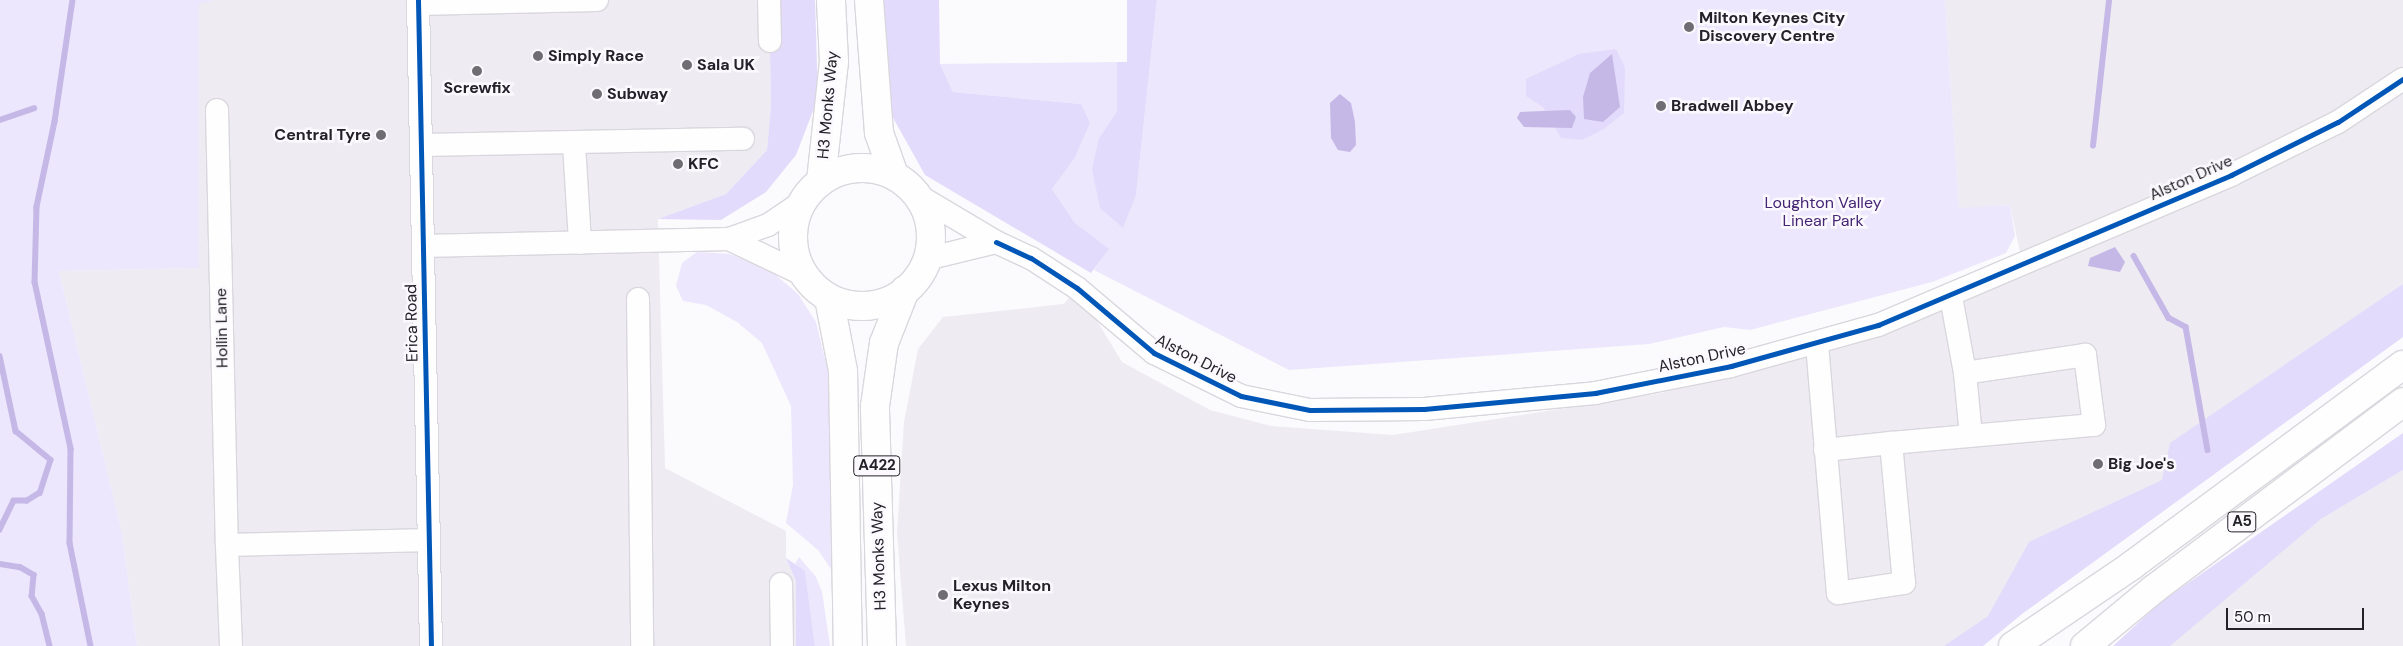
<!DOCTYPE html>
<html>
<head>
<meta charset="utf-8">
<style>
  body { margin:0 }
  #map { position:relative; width:2403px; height:646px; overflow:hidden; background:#fbfafd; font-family:"DM Sans",sans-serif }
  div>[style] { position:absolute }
  .built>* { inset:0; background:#eeebf3 }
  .green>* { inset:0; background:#ece7fc }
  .forest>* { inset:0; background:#e3dbfb }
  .water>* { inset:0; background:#c5b8e7 }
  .stream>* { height:5.5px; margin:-2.75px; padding:0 2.75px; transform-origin:2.75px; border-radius:2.75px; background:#c5b8e7 }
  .roads { filter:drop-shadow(1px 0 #d9d7dd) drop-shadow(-1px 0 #d9d7dd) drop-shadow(0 1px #d9d7dd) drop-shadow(0 -1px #d9d7dd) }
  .minor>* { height:22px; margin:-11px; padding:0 11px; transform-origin:11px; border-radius:11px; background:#fefeff }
  .major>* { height:28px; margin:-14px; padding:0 14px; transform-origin:14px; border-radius:14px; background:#fefeff }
  .major>.ring { margin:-14px; padding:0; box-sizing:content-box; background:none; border:28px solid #fefeff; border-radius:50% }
  .highway>* { height:28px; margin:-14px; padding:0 14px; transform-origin:14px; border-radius:14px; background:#fefeff }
  .cycleway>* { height:5px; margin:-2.5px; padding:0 2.5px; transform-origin:2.5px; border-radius:2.5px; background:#0057b8 }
  .dots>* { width:14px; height:14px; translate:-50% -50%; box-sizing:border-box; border:2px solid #fbf9fe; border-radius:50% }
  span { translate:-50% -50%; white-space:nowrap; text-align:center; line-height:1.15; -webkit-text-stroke:5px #fbf9fe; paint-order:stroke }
  .shield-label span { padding:1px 4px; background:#fbf9fe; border:1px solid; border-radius:4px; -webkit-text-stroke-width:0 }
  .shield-label { font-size:15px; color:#232129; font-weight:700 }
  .poi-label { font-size:16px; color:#232129; font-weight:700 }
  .left { translate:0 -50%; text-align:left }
  .right { translate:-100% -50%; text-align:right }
  .street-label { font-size:16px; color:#232129 }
  .park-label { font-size:16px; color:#432573 }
  .scale { position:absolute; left:2226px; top:608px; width:138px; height:22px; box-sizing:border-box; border:2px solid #232129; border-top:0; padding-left:6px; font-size:15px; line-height:18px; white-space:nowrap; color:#232129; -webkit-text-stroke:4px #fbf9fe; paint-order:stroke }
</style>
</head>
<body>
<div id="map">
  <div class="built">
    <div style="clip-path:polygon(215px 0,769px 0,771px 105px,767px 150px,726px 194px,658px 219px,665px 468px,786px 531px,786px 558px,796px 581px,796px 646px,137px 646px,122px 533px,59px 271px,199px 268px,199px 3px)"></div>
    <div style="clip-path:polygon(1945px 0,2403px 0,2403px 298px,1955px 646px,906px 646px,897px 533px,904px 422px,918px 349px,943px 317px,1064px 304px,1077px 288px,1122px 362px,1210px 410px,1271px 426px,1393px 435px,1662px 393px,1815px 345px,2024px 271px,2010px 205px,1959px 209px)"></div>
    <div style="clip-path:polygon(2403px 470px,2403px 646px,2165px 646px,2321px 519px)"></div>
  </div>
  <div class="green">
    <div style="clip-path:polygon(0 0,215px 0,199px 4px,199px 268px,59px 271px,122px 533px,137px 646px,0 646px)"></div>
    <div style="clip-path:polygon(1157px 0,1945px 0,1959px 208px,2010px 205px,2015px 236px,2006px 253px,1932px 282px,1750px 330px,1724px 327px,1649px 344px,1289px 370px,1094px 270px,1108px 249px,1075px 223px,1052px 189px,1074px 159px,1081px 104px,953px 92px,940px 64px,1117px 62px,1117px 111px,1099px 138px,1136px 195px)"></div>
    <div style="clip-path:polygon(697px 252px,730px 254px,771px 271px,798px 294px,816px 322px,832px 388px,837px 578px,818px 550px,786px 523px,793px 485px,791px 406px,762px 343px,737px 322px,706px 305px,683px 301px,676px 286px,682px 263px)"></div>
    <div style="clip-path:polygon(799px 557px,816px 577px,822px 592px,830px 646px,815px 646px,805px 572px,795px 564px)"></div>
  </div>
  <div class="forest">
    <div style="clip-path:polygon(769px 0,815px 0,818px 98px,796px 155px,766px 192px,721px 220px,658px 219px,726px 194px,767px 150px,771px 105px)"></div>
    <div style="clip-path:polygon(884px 0,939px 0,940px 64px,953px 92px,1081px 104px,1090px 123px,1074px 159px,1052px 189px,1075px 223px,1109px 249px,1091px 273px,925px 175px,892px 116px)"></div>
    <div style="clip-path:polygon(1127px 0,1157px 0,1136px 195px,1123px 228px,1100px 208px,1092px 169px,1099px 138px,1117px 111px,1117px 62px,1127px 62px)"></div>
    <div style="clip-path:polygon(1616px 49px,1625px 68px,1624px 113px,1604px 129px,1582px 140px,1561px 138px,1543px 107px,1526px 96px,1526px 79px,1579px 54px)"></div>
    <div style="clip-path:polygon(2403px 284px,2403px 337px,2022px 614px,1983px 646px,1944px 646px,1988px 616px,2029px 542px,2162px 480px,2170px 443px)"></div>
    <div style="clip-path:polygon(2403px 433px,2403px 470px,2321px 519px,2170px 646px,2113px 646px,2161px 602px)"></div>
    <div style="clip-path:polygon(786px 558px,805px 571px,815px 646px,796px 646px,796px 581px)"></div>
  </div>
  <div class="water">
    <div style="clip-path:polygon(1612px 54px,1620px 107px,1603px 122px,1584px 119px,1583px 97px,1590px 73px)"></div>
    <div style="clip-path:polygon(1340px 94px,1351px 103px,1355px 122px,1356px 145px,1350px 152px,1338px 150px,1331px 138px,1330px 103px)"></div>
    <div style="clip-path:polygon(1570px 110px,1576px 117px,1572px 128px,1524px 127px,1517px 118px,1520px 112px)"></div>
    <div style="clip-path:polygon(2115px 247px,2125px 262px,2120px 272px,2088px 266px,2090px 258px)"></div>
  </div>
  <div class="stream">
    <div style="left:73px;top:0;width:123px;rotate:98.4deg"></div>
    <div style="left:55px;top:122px;width:87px;rotate:102deg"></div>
    <div style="left:37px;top:207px;width:75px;rotate:91.5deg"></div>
    <div style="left:35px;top:282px;width:171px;rotate:77.8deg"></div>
    <div style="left:71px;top:449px;width:94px;rotate:90.6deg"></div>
    <div style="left:70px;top:543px;width:105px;rotate:78.5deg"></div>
    <div style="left:0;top:120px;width:36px;rotate:-19deg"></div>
    <div style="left:2093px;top:146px;width:147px;rotate:-83.7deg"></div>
    <div style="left:2134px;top:256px;width:71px;rotate:60.6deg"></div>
    <div style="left:2169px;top:318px;width:19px;rotate:28deg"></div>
    <div style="left:2186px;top:327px;width:125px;rotate:79.9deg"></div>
    <div style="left:0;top:356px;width:77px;rotate:78deg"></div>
    <div style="left:16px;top:431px;width:45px;rotate:39.6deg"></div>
    <div style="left:51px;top:460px;width:35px;rotate:108deg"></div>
    <div style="left:40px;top:493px;width:15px;rotate:148deg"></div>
    <div style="left:27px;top:501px;width:13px;rotate:180deg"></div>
    <div style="left:14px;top:501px;width:32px;rotate:116deg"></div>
    <div style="left:0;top:564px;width:20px;rotate:9deg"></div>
    <div style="left:20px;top:567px;width:16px;rotate:30deg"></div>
    <div style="left:34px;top:575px;width:21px;rotate:95deg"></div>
    <div style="left:32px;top:596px;width:21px;rotate:61deg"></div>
    <div style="left:42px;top:614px;width:33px;rotate:76deg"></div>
  </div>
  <div class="roads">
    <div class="minor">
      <div style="left:418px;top:0;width:646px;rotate:88.85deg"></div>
      <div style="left:769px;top:0;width:41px;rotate:88.6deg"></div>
      <div style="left:418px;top:4px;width:179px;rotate:-1.3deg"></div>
      <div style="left:217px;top:110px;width:435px;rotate:88.7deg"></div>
      <div style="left:574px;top:144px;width:99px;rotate:86.5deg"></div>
      <div style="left:421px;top:145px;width:322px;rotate:-1.1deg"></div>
      <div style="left:917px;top:195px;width:92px;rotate:30.7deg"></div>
      <div style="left:996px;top:242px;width:71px;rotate:166.2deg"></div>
      <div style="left:729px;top:239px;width:83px;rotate:25.6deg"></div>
      <div style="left:996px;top:242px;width:38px;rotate:25deg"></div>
      <div style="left:1031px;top:258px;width:55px;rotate:33.1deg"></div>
      <div style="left:1077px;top:288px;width:101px;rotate:40.2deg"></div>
      <div style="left:1154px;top:353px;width:97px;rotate:26.3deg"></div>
      <div style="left:1241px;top:396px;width:70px;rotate:11.5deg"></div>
      <div style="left:1310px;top:410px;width:114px;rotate:-0.5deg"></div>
      <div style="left:1424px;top:409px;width:172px;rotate:-5.3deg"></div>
      <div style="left:1595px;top:393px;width:139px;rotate:-11.2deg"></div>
      <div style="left:1731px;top:366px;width:153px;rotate:-15.6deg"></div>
      <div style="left:1878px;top:325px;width:384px;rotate:-23deg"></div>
      <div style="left:2231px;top:175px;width:119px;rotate:-26.4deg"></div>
      <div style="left:2338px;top:122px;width:78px;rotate:-33.5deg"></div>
      <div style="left:423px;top:246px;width:306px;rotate:-1.3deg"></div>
      <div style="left:729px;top:239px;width:41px;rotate:-19.7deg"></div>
      <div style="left:768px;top:225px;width:40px;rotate:-34deg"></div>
      <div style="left:638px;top:299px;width:347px;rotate:89.3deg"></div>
      <div style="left:1817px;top:344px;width:250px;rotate:85.2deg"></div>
      <div style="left:1838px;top:593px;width:67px;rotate:-8.6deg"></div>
      <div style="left:1904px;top:583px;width:141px;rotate:-95.3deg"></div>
      <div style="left:1891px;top:443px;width:204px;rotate:-5.1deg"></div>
      <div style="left:2094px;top:425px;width:71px;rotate:-97.3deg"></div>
      <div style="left:2085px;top:355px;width:121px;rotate:171.5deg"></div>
      <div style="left:1965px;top:373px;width:77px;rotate:-100.4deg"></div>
      <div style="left:1965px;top:373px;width:63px;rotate:84.6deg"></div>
      <div style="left:1825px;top:450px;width:66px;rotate:-6.1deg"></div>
      <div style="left:781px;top:584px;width:62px;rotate:89.1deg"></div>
      <div style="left:231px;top:646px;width:101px;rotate:-92.3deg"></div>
      <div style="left:227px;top:545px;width:202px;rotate:-1.4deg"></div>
    </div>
    <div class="major">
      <div style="left:869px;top:0;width:133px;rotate:85.7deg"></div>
      <div style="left:879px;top:133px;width:45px;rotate:70.3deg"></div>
      <div class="ring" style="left:793px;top:168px;width:110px;height:110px"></div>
      <div style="left:821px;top:181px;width:120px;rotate:-83.8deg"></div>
      <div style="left:834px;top:62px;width:62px;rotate:-92.8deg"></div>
      <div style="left:829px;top:298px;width:74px;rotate:79.1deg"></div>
      <div style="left:843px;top:371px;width:275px;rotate:89deg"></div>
      <div style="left:882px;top:646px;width:240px;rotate:-91.7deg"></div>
      <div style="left:875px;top:406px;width:64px;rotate:-81.9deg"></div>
      <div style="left:884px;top:343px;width:57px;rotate:-68.4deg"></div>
    </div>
    <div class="highway">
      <div style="left:2013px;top:646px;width:143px;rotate:-34.1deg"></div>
      <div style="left:2131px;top:566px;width:338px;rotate:-36.5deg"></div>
      <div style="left:2085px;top:646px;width:89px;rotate:-39.6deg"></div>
      <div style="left:2154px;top:589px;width:311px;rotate:-36.9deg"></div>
    </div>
  </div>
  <div class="cycleway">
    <div style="left:418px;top:0;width:646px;rotate:88.85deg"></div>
    <div style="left:996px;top:242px;width:38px;rotate:25deg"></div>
    <div style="left:1031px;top:258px;width:55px;rotate:33.1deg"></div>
    <div style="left:1077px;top:288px;width:101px;rotate:40.2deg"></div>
    <div style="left:1154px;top:353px;width:97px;rotate:26.3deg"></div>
    <div style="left:1241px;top:396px;width:70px;rotate:11.5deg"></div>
    <div style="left:1310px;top:410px;width:114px;rotate:-0.5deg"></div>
    <div style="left:1424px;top:409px;width:172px;rotate:-5.3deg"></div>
    <div style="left:1595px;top:393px;width:139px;rotate:-11.2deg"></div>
    <div style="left:1731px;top:366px;width:153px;rotate:-15.6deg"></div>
    <div style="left:1878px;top:325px;width:384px;rotate:-23deg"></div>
    <div style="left:2231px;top:175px;width:119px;rotate:-26.4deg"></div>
    <div style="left:2338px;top:122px;width:78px;rotate:-33.5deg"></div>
  </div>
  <div class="dots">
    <div style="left:1689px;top:27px;background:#6f6d73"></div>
    <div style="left:538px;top:56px;background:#6f6d73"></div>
    <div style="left:687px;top:65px;background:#6f6d73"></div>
    <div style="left:477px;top:71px;background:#6f6d73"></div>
    <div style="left:597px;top:94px;background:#6f6d73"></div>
    <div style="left:1661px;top:106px;background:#6f6d73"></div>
    <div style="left:381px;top:135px;background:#6f6d73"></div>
    <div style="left:678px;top:164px;background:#6f6d73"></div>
    <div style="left:2098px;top:464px;background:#6f6d73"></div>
    <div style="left:943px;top:595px;background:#6f6d73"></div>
  </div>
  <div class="shield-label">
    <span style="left:877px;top:466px">A422</span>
    <span style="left:2242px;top:522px">A5</span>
  </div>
  <div class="poi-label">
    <span class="left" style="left:1699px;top:27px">Milton Keynes City<br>Discovery Centre</span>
    <span class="left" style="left:548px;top:56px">Simply Race</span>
    <span class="left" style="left:697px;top:65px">Sala UK</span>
    <span style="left:477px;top:88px">Screwfix</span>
    <span class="left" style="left:607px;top:94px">Subway</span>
    <span class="left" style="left:1671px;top:106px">Bradwell Abbey</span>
    <span class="right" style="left:371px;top:135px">Central Tyre</span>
    <span class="left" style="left:688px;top:164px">KFC</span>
    <span class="left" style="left:2108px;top:464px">Big Joe's</span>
    <span class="left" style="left:953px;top:595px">Lexus Milton<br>Keynes</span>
  </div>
  <div class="street-label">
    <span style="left:828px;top:105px;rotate:-85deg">H3 Monks Way</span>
    <span style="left:2191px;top:178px;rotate:-24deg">Alston Drive</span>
    <span style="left:412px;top:323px;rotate:-91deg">Erica Road</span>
    <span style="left:222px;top:328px;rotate:-91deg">Hollin Lane</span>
    <span style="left:1702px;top:358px;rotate:-12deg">Alston Drive</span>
    <span style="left:1196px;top:359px;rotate:27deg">Alston Drive</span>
    <span style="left:879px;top:556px;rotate:-92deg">H3 Monks Way</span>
  </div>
  <div class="park-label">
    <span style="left:1823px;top:212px">Loughton Valley<br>Linear Park</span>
  </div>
  <div class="scale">50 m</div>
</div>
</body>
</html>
